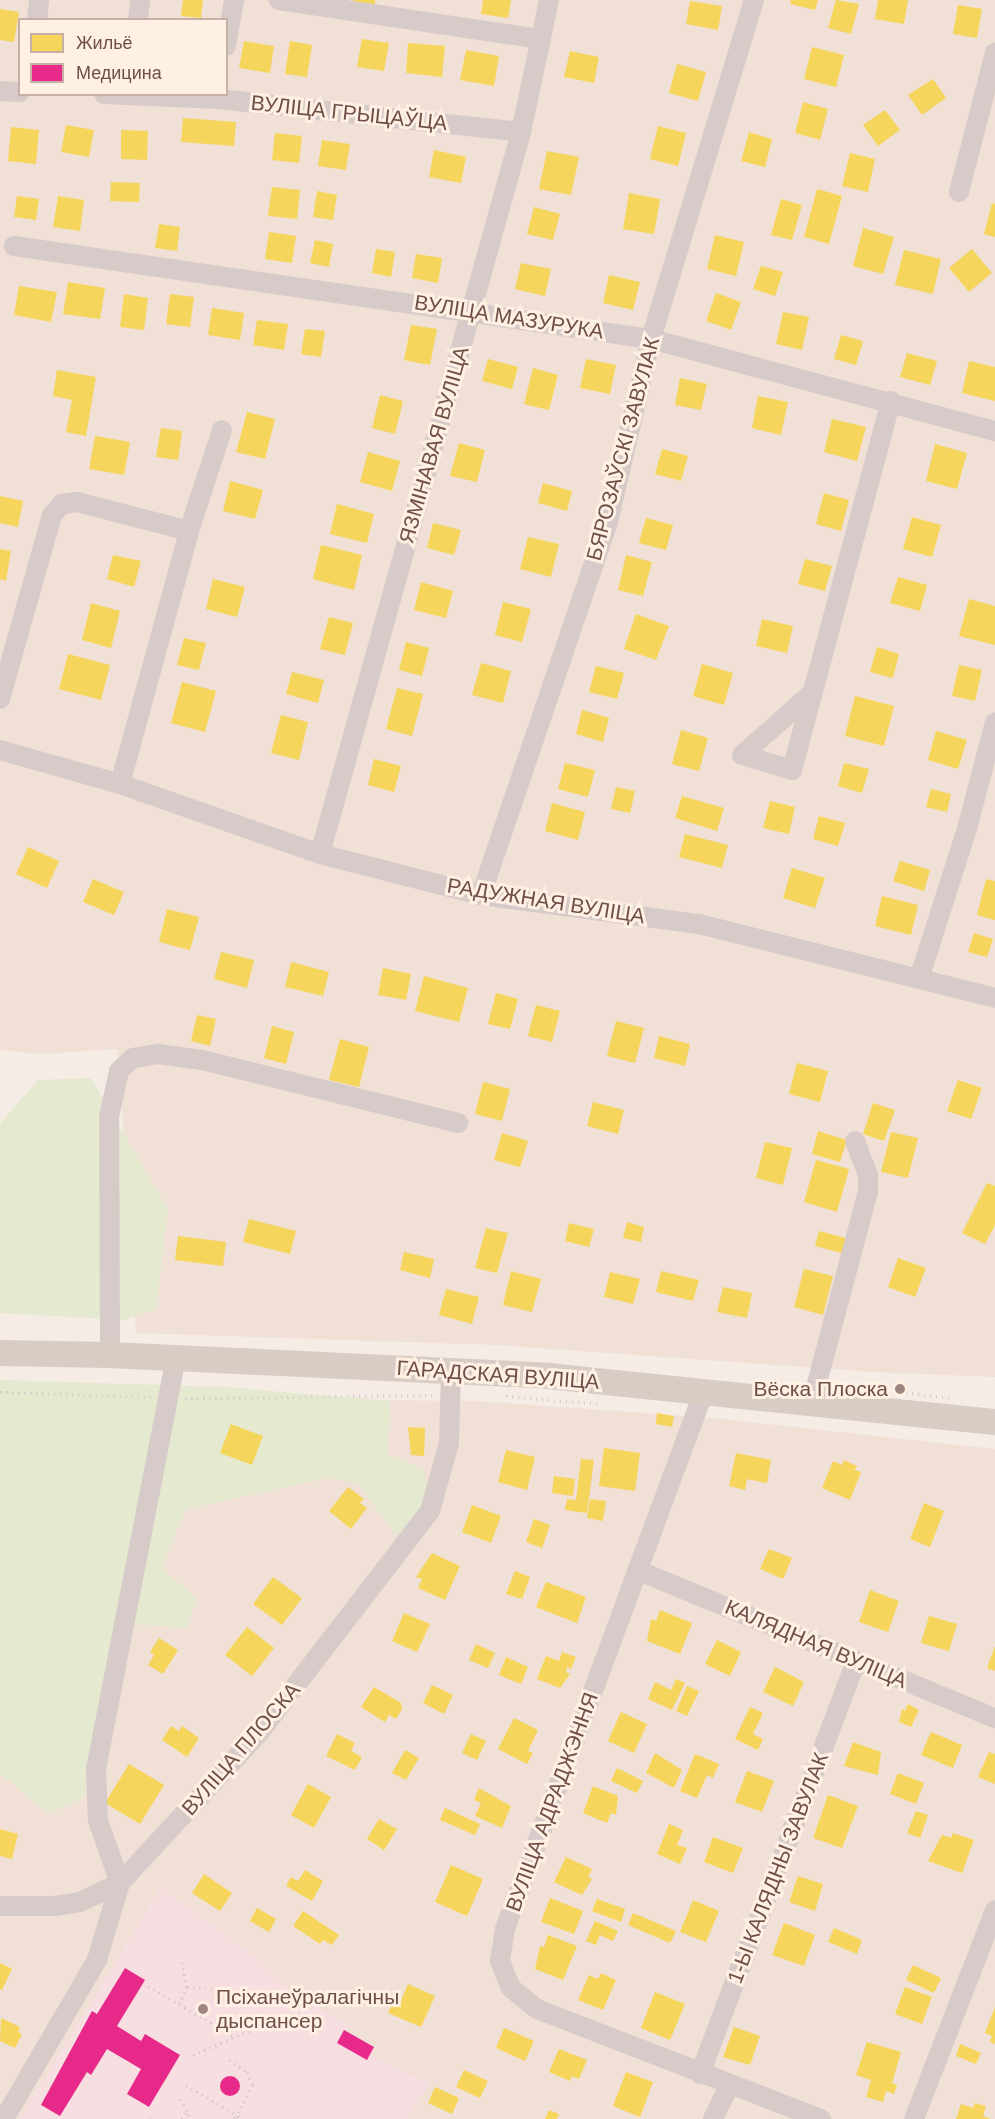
<!DOCTYPE html>
<html>
<head>
<meta charset="utf-8">
<style>
  body { margin:0 }
  #map { position:relative; width:995px; height:2119px; overflow:hidden; background:#f5ece5; font-family:Helvetica,sans-serif }
  div>[style] { position:absolute }
  .residential>* { inset:0; background:#f0e0d5 }
  .medical>* { inset:0; background:#f7dee1 }
  .green>* { inset:0; background:#e4e9d0 }
  .homes>* { inset:0; background:#f6d55c }
  .health>* { inset:0; background:#e7298a }
  .round { border-radius:50% }
  .path>* { height:3px; margin-top:-1.5px; transform-origin:0; background:repeating-linear-gradient(90deg,#d6cbc8 0 1.5px,transparent 0 6px) }
  .minor>* { height:20px; margin:-10px; padding:0 10px; transform-origin:10px; border-radius:10px; background:#d7cbc9 }
  .major>* { height:26px; margin:-13px; padding:0 13px; transform-origin:13px; border-radius:13px; background:#d9ccc5 }
  .dots>* { width:16px; height:16px; translate:-50% -50%; box-sizing:border-box; border:3px solid #fff0e4; border-radius:50% }
  span { translate:-50% -50%; white-space:nowrap; text-align:center; line-height:1.15; -webkit-text-stroke:6px #fff0e4; paint-order:stroke }
  .street-label { font-size:21px; color:#704f48 }
  .poi-label { font-size:21px; color:#704f48 }
  .right { translate:-100% -50%; text-align:right }
  .left { translate:0 -50%; text-align:left }
  .legend { position:absolute; left:18px; top:18px; width:210px; height:78px; box-sizing:border-box; background:#fff0e4; border:2px solid #c6b0a6; margin:0; padding:8px 10px; list-style:none; font-size:18px; color:#704f48 }
  .legend li { display:flex; align-items:center; gap:12px; height:30px }
  .legend b { width:30px; border:2px solid #c6b0a6 }
</style>
</head>
<body>
<div id="map">
  <div class="residential">
    <div style="clip-path:polygon(evenodd,0 0,995px 0,995px 1377px,873px 1372px,496px 1345px,136px 1333px,118px 1049px,39px 1054px,0 1050px,0 0,20px 20px,226px 20px,226px 94px,20px 94px,20px 20px)"></div>
    <div style="clip-path:polygon(0 1397px,476px 1401px,711px 1418px,995px 1449px,995px 2119px,0 2119px)"></div>
  </div>
  <div class="medical">
    <div style="clip-path:polygon(161px 1887px,256px 1957px,293px 1992px,349px 2026px,345px 2030px,374px 2047px,370px 2056px,430px 2084px,406px 2119px,20px 2119px)"></div>
  </div>
  <div class="green">
    <div style="clip-path:polygon(91px 1078px,168px 1209px,156px 1309px,125px 1320px,0 1313px,0 1124px,38px 1080px)"></div>
    <div style="clip-path:polygon(0 1380px,226px 1387px,390px 1401px,388px 1455px,424px 1469px,429px 1503px,396px 1535px,358px 1484px,328px 1478px,186px 1509px,161px 1568px,197px 1598px,186px 1628px,117px 1623px,85px 1797px,48px 1814px,0 1773px)"></div>
  </div>
  <div class="homes">
    <div style="clip-path:polygon(183px 0,203px 0,201px 18px,181px 16px)"></div>
    <div style="clip-path:polygon(353px 0,375px 0,375px 5px,353px 3px)"></div>
    <div style="clip-path:polygon(483px 0,511px 0,508px 18px,481px 14px)"></div>
    <div style="clip-path:polygon(791px 0,818px 0,815px 10px,790px 4px)"></div>
    <div style="clip-path:polygon(836px 0,859px 4px,851px 34px,828px 28px)"></div>
    <div style="clip-path:polygon(878px 0,908px 0,904px 24px,875px 19px)"></div>
    <div style="clip-path:polygon(690px 1px,722px 6px,718px 30px,686px 24px)"></div>
    <div style="clip-path:polygon(958px 5px,982px 9px,977px 38px,953px 34px)"></div>
    <div style="clip-path:polygon(0 9px,19px 12px,14px 42px,0 40px)"></div>
    <div style="clip-path:polygon(362px 39px,389px 43px,384px 71px,357px 67px)"></div>
    <div style="clip-path:polygon(244px 41px,274px 46px,270px 73px,239px 68px)"></div>
    <div style="clip-path:polygon(290px 41px,312px 45px,307px 77px,285px 74px)"></div>
    <div style="clip-path:polygon(408px 43px,445px 46px,442px 77px,406px 73px)"></div>
    <div style="clip-path:polygon(812px 47px,844px 55px,836px 87px,804px 79px)"></div>
    <div style="clip-path:polygon(466px 50px,499px 56px,494px 86px,460px 80px)"></div>
    <div style="clip-path:polygon(570px 51px,599px 57px,594px 83px,564px 77px)"></div>
    <div style="clip-path:polygon(677px 64px,706px 72px,698px 101px,669px 93px)"></div>
    <div style="clip-path:polygon(933px 79px,946px 98px,922px 115px,908px 95px)"></div>
    <div style="clip-path:polygon(803px 102px,828px 109px,820px 140px,795px 133px)"></div>
    <div style="clip-path:polygon(885px 110px,900px 130px,878px 146px,863px 125px)"></div>
    <div style="clip-path:polygon(183px 118px,236px 122px,234px 146px,181px 142px)"></div>
    <div style="clip-path:polygon(66px 125px,94px 130px,89px 157px,61px 152px)"></div>
    <div style="clip-path:polygon(658px 126px,686px 133px,678px 166px,650px 159px)"></div>
    <div style="clip-path:polygon(11px 127px,39px 130px,36px 164px,8px 161px)"></div>
    <div style="clip-path:polygon(121px 130px,148px 131px,147px 160px,121px 159px)"></div>
    <div style="clip-path:polygon(749px 132px,772px 139px,765px 167px,741px 161px)"></div>
    <div style="clip-path:polygon(275px 133px,302px 136px,299px 163px,272px 160px)"></div>
    <div style="clip-path:polygon(322px 140px,350px 144px,346px 170px,318px 166px)"></div>
    <div style="clip-path:polygon(434px 150px,466px 157px,461px 183px,429px 177px)"></div>
    <div style="clip-path:polygon(547px 151px,579px 157px,571px 195px,539px 189px)"></div>
    <div style="clip-path:polygon(850px 153px,875px 159px,868px 192px,842px 186px)"></div>
    <div style="clip-path:polygon(111px 182px,140px 183px,139px 202px,110px 201px)"></div>
    <div style="clip-path:polygon(272px 187px,300px 190px,297px 219px,268px 216px)"></div>
    <div style="clip-path:polygon(817px 189px,842px 196px,829px 244px,804px 237px)"></div>
    <div style="clip-path:polygon(317px 191px,337px 195px,333px 220px,313px 217px)"></div>
    <div style="clip-path:polygon(629px 193px,660px 199px,654px 234px,623px 229px)"></div>
    <div style="clip-path:polygon(17px 196px,39px 199px,36px 220px,14px 217px)"></div>
    <div style="clip-path:polygon(58px 196px,84px 200px,80px 231px,53px 227px)"></div>
    <div style="clip-path:polygon(781px 199px,802px 205px,792px 240px,771px 235px)"></div>
    <div style="clip-path:polygon(992px 203px,995px 204px,995px 237px,984px 234px)"></div>
    <div style="clip-path:polygon(534px 207px,560px 214px,553px 240px,527px 234px)"></div>
    <div style="clip-path:polygon(159px 224px,180px 227px,177px 251px,155px 248px)"></div>
    <div style="clip-path:polygon(863px 228px,894px 237px,883px 274px,853px 266px)"></div>
    <div style="clip-path:polygon(269px 232px,296px 236px,292px 263px,265px 259px)"></div>
    <div style="clip-path:polygon(715px 235px,744px 242px,736px 276px,707px 269px)"></div>
    <div style="clip-path:polygon(315px 240px,333px 244px,329px 267px,310px 263px)"></div>
    <div style="clip-path:polygon(376px 249px,395px 252px,391px 277px,372px 273px)"></div>
    <div style="clip-path:polygon(972px 249px,992px 273px,969px 292px,949px 268px)"></div>
    <div style="clip-path:polygon(904px 250px,941px 259px,933px 294px,895px 285px)"></div>
    <div style="clip-path:polygon(416px 254px,442px 258px,438px 283px,412px 278px)"></div>
    <div style="clip-path:polygon(521px 263px,551px 269px,545px 296px,515px 289px)"></div>
    <div style="clip-path:polygon(761px 266px,783px 272px,775px 296px,753px 289px)"></div>
    <div style="clip-path:polygon(609px 275px,640px 282px,633px 310px,603px 303px)"></div>
    <div style="clip-path:polygon(68px 282px,105px 288px,100px 319px,63px 314px)"></div>
    <div style="clip-path:polygon(19px 286px,57px 292px,51px 322px,14px 315px)"></div>
    <div style="clip-path:polygon(716px 293px,741px 302px,731px 330px,706px 321px)"></div>
    <div style="clip-path:polygon(124px 294px,148px 298px,144px 330px,120px 327px)"></div>
    <div style="clip-path:polygon(170px 294px,194px 297px,190px 327px,166px 324px)"></div>
    <div style="clip-path:polygon(212px 308px,244px 313px,240px 340px,208px 335px)"></div>
    <div style="clip-path:polygon(783px 312px,809px 317px,802px 350px,776px 344px)"></div>
    <div style="clip-path:polygon(257px 320px,288px 324px,284px 350px,253px 345px)"></div>
    <div style="clip-path:polygon(411px 325px,437px 329px,430px 365px,404px 360px)"></div>
    <div style="clip-path:polygon(305px 329px,325px 331px,321px 357px,301px 354px)"></div>
    <div style="clip-path:polygon(841px 335px,863px 341px,856px 365px,834px 359px)"></div>
    <div style="clip-path:polygon(907px 353px,937px 361px,930px 385px,900px 377px)"></div>
    <div style="clip-path:polygon(488px 359px,518px 367px,512px 389px,482px 381px)"></div>
    <div style="clip-path:polygon(586px 359px,616px 365px,610px 394px,580px 388px)"></div>
    <div style="clip-path:polygon(969px 361px,995px 367px,995px 401px,962px 393px)"></div>
    <div style="clip-path:polygon(533px 368px,558px 375px,549px 410px,524px 404px)"></div>
    <div style="clip-path:polygon(57px 370px,96px 377px,86px 436px,66px 432px,72px 400px,53px 396px)"></div>
    <div style="clip-path:polygon(680px 378px,707px 384px,701px 410px,675px 405px)"></div>
    <div style="clip-path:polygon(380px 395px,403px 401px,395px 434px,372px 428px)"></div>
    <div style="clip-path:polygon(758px 396px,788px 402px,781px 435px,752px 428px)"></div>
    <div style="clip-path:polygon(247px 412px,275px 419px,265px 459px,236px 452px)"></div>
    <div style="clip-path:polygon(832px 419px,866px 427px,857px 461px,824px 452px)"></div>
    <div style="clip-path:polygon(161px 428px,182px 431px,178px 460px,156px 457px)"></div>
    <div style="clip-path:polygon(95px 436px,130px 442px,124px 475px,89px 469px)"></div>
    <div style="clip-path:polygon(459px 443px,485px 450px,477px 482px,450px 476px)"></div>
    <div style="clip-path:polygon(935px 444px,967px 453px,957px 489px,926px 481px)"></div>
    <div style="clip-path:polygon(662px 449px,688px 456px,681px 481px,655px 474px)"></div>
    <div style="clip-path:polygon(368px 452px,400px 461px,392px 491px,360px 482px)"></div>
    <div style="clip-path:polygon(230px 481px,263px 490px,255px 519px,223px 511px)"></div>
    <div style="clip-path:polygon(543px 483px,572px 491px,567px 511px,538px 503px)"></div>
    <div style="clip-path:polygon(824px 493px,849px 500px,841px 531px,816px 524px)"></div>
    <div style="clip-path:polygon(0 496px,23px 501px,18px 527px,0 523px)"></div>
    <div style="clip-path:polygon(337px 504px,374px 514px,367px 543px,330px 534px)"></div>
    <div style="clip-path:polygon(912px 517px,941px 525px,932px 557px,903px 549px)"></div>
    <div style="clip-path:polygon(646px 518px,673px 525px,666px 550px,639px 543px)"></div>
    <div style="clip-path:polygon(433px 523px,461px 530px,454px 555px,427px 548px)"></div>
    <div style="clip-path:polygon(528px 537px,559px 544px,551px 577px,520px 569px)"></div>
    <div style="clip-path:polygon(321px 545px,362px 555px,354px 590px,313px 579px)"></div>
    <div style="clip-path:polygon(0 549px,11px 551px,6px 581px,0 579px)"></div>
    <div style="clip-path:polygon(113px 555px,141px 561px,134px 587px,107px 579px)"></div>
    <div style="clip-path:polygon(626px 555px,652px 562px,643px 596px,618px 590px)"></div>
    <div style="clip-path:polygon(805px 559px,832px 566px,825px 591px,798px 584px)"></div>
    <div style="clip-path:polygon(898px 577px,927px 585px,920px 611px,890px 603px)"></div>
    <div style="clip-path:polygon(213px 579px,245px 587px,237px 617px,206px 609px)"></div>
    <div style="clip-path:polygon(421px 582px,453px 591px,446px 618px,414px 610px)"></div>
    <div style="clip-path:polygon(969px 599px,995px 606px,995px 645px,959px 636px)"></div>
    <div style="clip-path:polygon(503px 602px,531px 609px,522px 642px,495px 635px)"></div>
    <div style="clip-path:polygon(91px 603px,120px 611px,111px 648px,82px 640px)"></div>
    <div style="clip-path:polygon(636px 614px,669px 626px,656px 660px,624px 649px)"></div>
    <div style="clip-path:polygon(329px 617px,353px 623px,345px 655px,320px 649px)"></div>
    <div style="clip-path:polygon(762px 619px,793px 626px,787px 653px,756px 646px)"></div>
    <div style="clip-path:polygon(184px 638px,206px 643px,199px 670px,177px 665px)"></div>
    <div style="clip-path:polygon(406px 642px,429px 648px,422px 676px,399px 670px)"></div>
    <div style="clip-path:polygon(877px 647px,899px 654px,893px 678px,870px 672px)"></div>
    <div style="clip-path:polygon(68px 654px,110px 665px,101px 700px,59px 689px)"></div>
    <div style="clip-path:polygon(481px 663px,511px 671px,503px 703px,472px 695px)"></div>
    <div style="clip-path:polygon(702px 664px,733px 673px,724px 705px,693px 696px)"></div>
    <div style="clip-path:polygon(959px 665px,982px 670px,975px 701px,952px 696px)"></div>
    <div style="clip-path:polygon(596px 666px,624px 673px,617px 699px,589px 692px)"></div>
    <div style="clip-path:polygon(292px 672px,324px 680px,318px 703px,286px 694px)"></div>
    <div style="clip-path:polygon(182px 682px,216px 691px,205px 732px,171px 723px)"></div>
    <div style="clip-path:polygon(397px 688px,423px 694px,412px 736px,386px 729px)"></div>
    <div style="clip-path:polygon(855px 696px,894px 706px,884px 746px,845px 736px)"></div>
    <div style="clip-path:polygon(582px 710px,609px 718px,603px 742px,576px 734px)"></div>
    <div style="clip-path:polygon(281px 715px,308px 722px,299px 760px,271px 753px)"></div>
    <div style="clip-path:polygon(681px 730px,708px 738px,699px 771px,672px 764px)"></div>
    <div style="clip-path:polygon(936px 731px,967px 740px,958px 769px,928px 760px)"></div>
    <div style="clip-path:polygon(374px 759px,401px 766px,394px 792px,368px 785px)"></div>
    <div style="clip-path:polygon(565px 763px,595px 770px,588px 797px,558px 789px)"></div>
    <div style="clip-path:polygon(844px 763px,869px 769px,862px 793px,838px 786px)"></div>
    <div style="clip-path:polygon(616px 787px,635px 791px,630px 813px,611px 809px)"></div>
    <div style="clip-path:polygon(931px 789px,951px 794px,947px 812px,926px 807px)"></div>
    <div style="clip-path:polygon(682px 796px,724px 808px,717px 831px,675px 818px)"></div>
    <div style="clip-path:polygon(770px 801px,795px 807px,789px 834px,763px 828px)"></div>
    <div style="clip-path:polygon(552px 803px,585px 812px,578px 840px,545px 831px)"></div>
    <div style="clip-path:polygon(819px 816px,845px 823px,838px 846px,813px 839px)"></div>
    <div style="clip-path:polygon(685px 834px,728px 845px,722px 868px,679px 857px)"></div>
    <div style="clip-path:polygon(28px 847px,59px 861px,47px 888px,16px 874px)"></div>
    <div style="clip-path:polygon(900px 861px,930px 870px,924px 891px,893px 881px)"></div>
    <div style="clip-path:polygon(792px 868px,825px 878px,815px 908px,783px 898px)"></div>
    <div style="clip-path:polygon(93px 879px,124px 892px,114px 915px,83px 902px)"></div>
    <div style="clip-path:polygon(986px 879px,995px 881px,995px 920px,977px 915px)"></div>
    <div style="clip-path:polygon(882px 896px,918px 905px,911px 935px,875px 926px)"></div>
    <div style="clip-path:polygon(167px 909px,199px 917px,190px 950px,159px 942px)"></div>
    <div style="clip-path:polygon(974px 933px,993px 939px,987px 957px,968px 952px)"></div>
    <div style="clip-path:polygon(221px 952px,254px 960px,247px 988px,214px 979px)"></div>
    <div style="clip-path:polygon(291px 962px,329px 972px,323px 996px,285px 987px)"></div>
    <div style="clip-path:polygon(383px 968px,411px 974px,406px 1000px,378px 995px)"></div>
    <div style="clip-path:polygon(424px 976px,468px 988px,459px 1022px,415px 1011px)"></div>
    <div style="clip-path:polygon(496px 993px,518px 999px,510px 1029px,488px 1024px)"></div>
    <div style="clip-path:polygon(536px 1005px,560px 1011px,552px 1042px,528px 1036px)"></div>
    <div style="clip-path:polygon(197px 1015px,216px 1019px,210px 1046px,191px 1041px)"></div>
    <div style="clip-path:polygon(616px 1021px,644px 1028px,635px 1063px,607px 1056px)"></div>
    <div style="clip-path:polygon(272px 1026px,294px 1032px,286px 1064px,264px 1058px)"></div>
    <div style="clip-path:polygon(659px 1036px,690px 1044px,685px 1066px,654px 1058px)"></div>
    <div style="clip-path:polygon(340px 1039px,369px 1047px,359px 1087px,329px 1080px)"></div>
    <div style="clip-path:polygon(797px 1063px,828px 1071px,820px 1102px,789px 1094px)"></div>
    <div style="clip-path:polygon(958px 1080px,982px 1088px,971px 1119px,947px 1111px)"></div>
    <div style="clip-path:polygon(483px 1082px,510px 1089px,502px 1121px,475px 1114px)"></div>
    <div style="clip-path:polygon(593px 1102px,624px 1110px,618px 1134px,587px 1126px)"></div>
    <div style="clip-path:polygon(873px 1103px,895px 1110px,884px 1141px,863px 1134px)"></div>
    <div style="clip-path:polygon(818px 1131px,847px 1140px,840px 1162px,812px 1154px)"></div>
    <div style="clip-path:polygon(891px 1132px,918px 1138px,908px 1178px,881px 1172px)"></div>
    <div style="clip-path:polygon(502px 1133px,528px 1141px,520px 1167px,494px 1160px)"></div>
    <div style="clip-path:polygon(765px 1142px,792px 1148px,783px 1185px,756px 1178px)"></div>
    <div style="clip-path:polygon(816px 1160px,849px 1169px,837px 1212px,804px 1202px)"></div>
    <div style="clip-path:polygon(987px 1183px,995px 1186px,995px 1225px,985px 1244px,962px 1233px)"></div>
    <div style="clip-path:polygon(249px 1219px,296px 1231px,290px 1254px,243px 1242px)"></div>
    <div style="clip-path:polygon(627px 1222px,644px 1227px,641px 1242px,623px 1238px)"></div>
    <div style="clip-path:polygon(569px 1223px,594px 1229px,589px 1247px,565px 1241px)"></div>
    <div style="clip-path:polygon(486px 1228px,508px 1233px,497px 1273px,475px 1268px)"></div>
    <div style="clip-path:polygon(819px 1231px,846px 1238px,842px 1253px,815px 1246px)"></div>
    <div style="clip-path:polygon(178px 1236px,226px 1242px,223px 1266px,175px 1260px)"></div>
    <div style="clip-path:polygon(404px 1252px,434px 1259px,430px 1278px,400px 1270px)"></div>
    <div style="clip-path:polygon(898px 1258px,926px 1268px,915px 1297px,888px 1287px)"></div>
    <div style="clip-path:polygon(804px 1269px,833px 1276px,823px 1315px,794px 1307px)"></div>
    <div style="clip-path:polygon(511px 1271px,541px 1279px,532px 1312px,503px 1305px)"></div>
    <div style="clip-path:polygon(661px 1271px,699px 1280px,693px 1301px,656px 1292px)"></div>
    <div style="clip-path:polygon(610px 1272px,640px 1279px,633px 1304px,604px 1297px)"></div>
    <div style="clip-path:polygon(723px 1287px,752px 1293px,747px 1318px,717px 1312px)"></div>
    <div style="clip-path:polygon(446px 1289px,479px 1297px,472px 1324px,439px 1315px)"></div>
    <div style="clip-path:polygon(657px 1413px,674px 1416px,672px 1427px,656px 1424px)"></div>
    <div style="clip-path:polygon(231px 1424px,263px 1436px,252px 1465px,220px 1453px)"></div>
    <div style="clip-path:polygon(408px 1427px,425px 1428px,424px 1456px,411px 1455px)"></div>
    <div style="clip-path:polygon(604px 1448px,640px 1453px,635px 1491px,599px 1486px)"></div>
    <div style="clip-path:polygon(506px 1450px,535px 1457px,527px 1490px,498px 1482px)"></div>
    <div style="clip-path:polygon(736px 1453px,771px 1460px,767px 1483px,747px 1479px,745px 1490px,729px 1486px)"></div>
    <div style="clip-path:polygon(581px 1459px,594px 1460px,587px 1513px,565px 1510px,567px 1499px,576px 1500px)"></div>
    <div style="clip-path:polygon(844px 1460px,857px 1466px,855px 1470px,861px 1472px,850px 1500px,822px 1488px,833px 1461px,842px 1465px)"></div>
    <div style="clip-path:polygon(554px 1476px,575px 1479px,573px 1496px,552px 1493px)"></div>
    <div style="clip-path:polygon(348px 1487px,364px 1499px,360px 1503px,367px 1508px,351px 1529px,329px 1511px)"></div>
    <div style="clip-path:polygon(590px 1499px,606px 1501px,603px 1521px,587px 1518px)"></div>
    <div style="clip-path:polygon(924px 1503px,944px 1511px,930px 1547px,910px 1539px)"></div>
    <div style="clip-path:polygon(472px 1505px,501px 1516px,491px 1543px,462px 1532px)"></div>
    <div style="clip-path:polygon(534px 1519px,550px 1525px,542px 1548px,526px 1542px)"></div>
    <div style="clip-path:polygon(769px 1549px,792px 1558px,783px 1579px,760px 1569px)"></div>
    <div style="clip-path:polygon(432px 1553px,460px 1566px,445px 1600px,418px 1588px,422px 1579px,416px 1577px)"></div>
    <div style="clip-path:polygon(515px 1571px,530px 1577px,522px 1599px,506px 1594px)"></div>
    <div style="clip-path:polygon(273px 1577px,302px 1598px,282px 1625px,253px 1604px)"></div>
    <div style="clip-path:polygon(546px 1582px,586px 1597px,577px 1623px,536px 1607px)"></div>
    <div style="clip-path:polygon(870px 1590px,899px 1601px,888px 1632px,859px 1622px)"></div>
    <div style="clip-path:polygon(660px 1610px,692px 1623px,680px 1654px,647px 1641px,651px 1619px,656px 1621px)"></div>
    <div style="clip-path:polygon(404px 1613px,430px 1624px,417px 1652px,392px 1641px)"></div>
    <div style="clip-path:polygon(929px 1616px,957px 1624px,949px 1651px,921px 1643px)"></div>
    <div style="clip-path:polygon(247px 1627px,274px 1648px,252px 1676px,225px 1655px)"></div>
    <div style="clip-path:polygon(159px 1638px,178px 1650px,163px 1674px,148px 1665px,154px 1655px,150px 1652px)"></div>
    <div style="clip-path:polygon(717px 1640px,741px 1652px,730px 1676px,705px 1664px)"></div>
    <div style="clip-path:polygon(476px 1644px,495px 1653px,488px 1668px,469px 1660px)"></div>
    <div style="clip-path:polygon(995px 1646px,995px 1671px,987px 1668px)"></div>
    <div style="clip-path:polygon(562px 1652px,576px 1657px,571px 1669px,567px 1667px,566px 1672px,570px 1674px,560px 1688px,537px 1679px,546px 1656px,559px 1661px)"></div>
    <div style="clip-path:polygon(506px 1657px,528px 1667px,521px 1684px,499px 1675px)"></div>
    <div style="clip-path:polygon(775px 1667px,804px 1682px,793px 1706px,763px 1692px)"></div>
    <div style="clip-path:polygon(676px 1679px,685px 1683px,672px 1710px,648px 1699px,655px 1682px,671px 1690px)"></div>
    <div style="clip-path:polygon(432px 1685px,453px 1695px,444px 1714px,423px 1703px)"></div>
    <div style="clip-path:polygon(687px 1686px,699px 1691px,687px 1716px,676px 1711px)"></div>
    <div style="clip-path:polygon(374px 1687px,401px 1703px,402px 1709px,396px 1719px,389px 1715px,385px 1722px,361px 1707px)"></div>
    <div style="clip-path:polygon(908px 1704px,919px 1710px,911px 1727px,899px 1722px,902px 1709px,905px 1711px)"></div>
    <div style="clip-path:polygon(750px 1707px,763px 1713px,753px 1734px,763px 1739px,758px 1750px,735px 1739px)"></div>
    <div style="clip-path:polygon(621px 1712px,647px 1724px,634px 1753px,608px 1741px)"></div>
    <div style="clip-path:polygon(514px 1718px,538px 1730px,528px 1751px,533px 1753px,527px 1764px,498px 1749px)"></div>
    <div style="clip-path:polygon(171px 1726px,179px 1731px,182px 1726px,199px 1738px,187px 1757px,162px 1740px)"></div>
    <div style="clip-path:polygon(931px 1732px,962px 1745px,953px 1768px,921px 1755px)"></div>
    <div style="clip-path:polygon(337px 1734px,355px 1743px,351px 1751px,362px 1757px,355px 1770px,326px 1756px)"></div>
    <div style="clip-path:polygon(471px 1734px,486px 1741px,477px 1760px,462px 1753px)"></div>
    <div style="clip-path:polygon(853px 1742px,881px 1752px,878px 1775px,844px 1766px)"></div>
    <div style="clip-path:polygon(405px 1750px,419px 1758px,406px 1780px,392px 1773px)"></div>
    <div style="clip-path:polygon(989px 1752px,995px 1754px,995px 1784px,978px 1777px)"></div>
    <div style="clip-path:polygon(655px 1753px,682px 1770px,674px 1788px,646px 1773px)"></div>
    <div style="clip-path:polygon(695px 1754px,719px 1764px,713px 1778px,707px 1775px,697px 1798px,680px 1791px)"></div>
    <div style="clip-path:polygon(129px 1764px,164px 1785px,140px 1824px,105px 1803px)"></div>
    <div style="clip-path:polygon(617px 1768px,643px 1781px,637px 1793px,611px 1781px)"></div>
    <div style="clip-path:polygon(747px 1771px,774px 1781px,762px 1812px,735px 1802px)"></div>
    <div style="clip-path:polygon(898px 1773px,924px 1783px,916px 1804px,890px 1794px)"></div>
    <div style="clip-path:polygon(308px 1784px,331px 1797px,314px 1828px,291px 1815px)"></div>
    <div style="clip-path:polygon(593px 1786px,618px 1796px,616px 1815px,611px 1813px,607px 1823px,583px 1813px)"></div>
    <div style="clip-path:polygon(479px 1788px,511px 1806px,502px 1828px,475px 1816px,481px 1803px,474px 1800px)"></div>
    <div style="clip-path:polygon(828px 1795px,858px 1806px,842px 1848px,813px 1838px)"></div>
    <div style="clip-path:polygon(445px 1808px,480px 1824px,475px 1835px,440px 1820px)"></div>
    <div style="clip-path:polygon(916px 1811px,928px 1815px,920px 1838px,907px 1833px)"></div>
    <div style="clip-path:polygon(379px 1819px,397px 1829px,384px 1850px,367px 1839px)"></div>
    <div style="clip-path:polygon(669px 1824px,683px 1830px,677px 1845px,687px 1848px,680px 1864px,657px 1854px)"></div>
    <div style="clip-path:polygon(0 1829px,18px 1834px,12px 1859px,0 1856px)"></div>
    <div style="clip-path:polygon(953px 1833px,974px 1840px,962px 1873px,928px 1861px,942px 1835px,951px 1838px)"></div>
    <div style="clip-path:polygon(713px 1837px,743px 1848px,733px 1873px,704px 1862px)"></div>
    <div style="clip-path:polygon(566px 1857px,592px 1869px,588px 1877px,592px 1879px,582px 1895px,554px 1882px)"></div>
    <div style="clip-path:polygon(451px 1865px,483px 1879px,467px 1916px,435px 1902px)"></div>
    <div style="clip-path:polygon(305px 1870px,323px 1881px,312px 1901px,286px 1886px,291px 1877px,298px 1881px)"></div>
    <div style="clip-path:polygon(204px 1874px,232px 1893px,220px 1911px,192px 1893px)"></div>
    <div style="clip-path:polygon(798px 1876px,823px 1884px,815px 1911px,789px 1902px)"></div>
    <div style="clip-path:polygon(550px 1898px,583px 1911px,574px 1934px,541px 1922px)"></div>
    <div style="clip-path:polygon(597px 1899px,625px 1909px,621px 1922px,592px 1911px)"></div>
    <div style="clip-path:polygon(693px 1900px,719px 1911px,706px 1942px,680px 1932px)"></div>
    <div style="clip-path:polygon(257px 1908px,276px 1919px,269px 1932px,250px 1921px)"></div>
    <div style="clip-path:polygon(303px 1911px,339px 1935px,332px 1945px,323px 1940px,320px 1944px,293px 1926px)"></div>
    <div style="clip-path:polygon(633px 1913px,676px 1931px,670px 1943px,628px 1925px)"></div>
    <div style="clip-path:polygon(595px 1921px,618px 1931px,613px 1941px,600px 1935px,596px 1945px,586px 1941px)"></div>
    <div style="clip-path:polygon(784px 1923px,815px 1935px,804px 1966px,772px 1955px)"></div>
    <div style="clip-path:polygon(834px 1928px,862px 1940px,857px 1954px,828px 1942px)"></div>
    <div style="clip-path:polygon(548px 1935px,577px 1946px,563px 1980px,535px 1969px,540px 1946px,544px 1947px)"></div>
    <div style="clip-path:polygon(0 1963px,12px 1969px,2px 1990px,0 1989px)"></div>
    <div style="clip-path:polygon(913px 1965px,941px 1978px,934px 1993px,906px 1980px)"></div>
    <div style="clip-path:polygon(601px 1973px,616px 1980px,603px 2010px,578px 2000px,589px 1975px,598px 1979px)"></div>
    <div style="clip-path:polygon(408px 1984px,435px 1996px,421px 2027px,388px 2013px,394px 2000px,400px 2003px)"></div>
    <div style="clip-path:polygon(905px 1987px,932px 1997px,922px 2024px,895px 2014px)"></div>
    <div style="clip-path:polygon(655px 1992px,685px 2004px,670px 2040px,641px 2028px)"></div>
    <div style="clip-path:polygon(995px 2007px,995px 2044px,990px 2042px,992px 2036px,985px 2033px)"></div>
    <div style="clip-path:polygon(1px 2018px,20px 2027px,18px 2032px,22px 2034px,15px 2048px,0 2041px)"></div>
    <div style="clip-path:polygon(734px 2027px,760px 2036px,750px 2065px,723px 2057px)"></div>
    <div style="clip-path:polygon(504px 2028px,534px 2041px,525px 2061px,496px 2048px)"></div>
    <div style="clip-path:polygon(867px 2042px,901px 2052px,892px 2083px,897px 2085px,894px 2094px,886px 2091px,883px 2102px,866px 2097px,871px 2080px,856px 2075px)"></div>
    <div style="clip-path:polygon(960px 2044px,981px 2053px,976px 2064px,956px 2056px)"></div>
    <div style="clip-path:polygon(559px 2049px,587px 2060px,579px 2079px,572px 2076px,570px 2081px,549px 2072px)"></div>
    <div style="clip-path:polygon(464px 2070px,488px 2081px,480px 2098px,456px 2087px)"></div>
    <div style="clip-path:polygon(626px 2072px,653px 2082px,640px 2117px,613px 2106px)"></div>
    <div style="clip-path:polygon(435px 2087px,459px 2098px,452px 2114px,428px 2103px)"></div>
    <div style="clip-path:polygon(975px 2103px,986px 2106px,983px 2116px,991px 2119px,956px 2119px,961px 2104px,973px 2108px)"></div>
    <div style="clip-path:polygon(549px 2110px,559px 2114px,557px 2119px,545px 2119px)"></div>
  </div>
  <div class="health">
    <div style="clip-path:polygon(125px 1968px,145px 1980px,117px 2026px,141px 2041px,145px 2034px,180px 2055px,149px 2107px,127px 2094px,141px 2069px,107px 2049px,91px 2075px,87px 2072px,60px 2116px,41px 2105px,92px 2011px,97px 2014px)"></div>
    <div style="clip-path:polygon(344px 2030px,374px 2047px,367px 2060px,337px 2043px)"></div>
    <div class="round" style="left:220px;top:2076px;width:20px;height:20px"></div>
  </div>
  <div class="path">
    <div style="left:0;top:1392px;width:152px;rotate:1.9deg"></div>
    <div style="left:900px;top:1392px;width:54px;rotate:6.3deg"></div>
    <div style="left:506px;top:1396px;width:95px;rotate:4.8deg"></div>
    <div style="left:185px;top:1398px;width:249px;rotate:-0.7deg"></div>
    <div style="left:148px;top:1986px;width:101px;rotate:30.4deg"></div>
    <div style="left:187px;top:1987px;width:37px;rotate:5deg"></div>
    <div style="left:179px;top:2004px;width:19px;rotate:-65deg"></div>
    <div style="left:187px;top:1987px;width:26px;rotate:-103deg"></div>
    <div style="left:193px;top:2055px;width:84px;rotate:-23.2deg"></div>
    <div style="left:229px;top:2060px;width:22px;rotate:34deg"></div>
    <div style="left:247px;top:2072px;width:14px;rotate:65deg"></div>
    <div style="left:253px;top:2085px;width:39px;rotate:119deg"></div>
    <div style="left:186px;top:2085px;width:66px;rotate:30.8deg"></div>
    <div style="left:180px;top:2099px;width:23px;rotate:61deg"></div>
    <div style="left:150px;top:2119px;width:6px"></div>
    <div style="left:182px;top:2119px;width:9px;rotate:-58deg"></div>
  </div>
  <div class="minor">
    <div style="left:279px;top:0;width:265px;rotate:8.5deg"></div>
    <div style="left:37px;top:20px;width:20px;rotate:-84deg"></div>
    <div style="left:138px;top:20px;width:20px;rotate:-84deg"></div>
    <div style="left:226px;top:46px;width:47px;rotate:-80.1deg"></div>
    <div style="left:0;top:91px;width:20px;rotate:3deg"></div>
    <div style="left:104px;top:94px;width:114px;rotate:2.5deg"></div>
    <div style="left:218px;top:99px;width:305px;rotate:6.2deg"></div>
    <div style="left:959px;top:192px;width:144px;rotate:-75.5deg"></div>
    <div style="left:14px;top:246px;width:644px;rotate:8.31deg"></div>
    <div style="left:651px;top:339px;width:356px;rotate:15deg"></div>
    <div style="left:813px;top:692px;width:95px;rotate:138.4deg"></div>
    <div style="left:742px;top:755px;width:52px;rotate:16.7deg"></div>
    <div style="left:792px;top:770px;width:382px;rotate:-75deg"></div>
    <div style="left:0;top:699px;width:191px;rotate:-74.2deg"></div>
    <div style="left:52px;top:515px;width:15px;rotate:-48deg"></div>
    <div style="left:62px;top:504px;width:15px;rotate:-8deg"></div>
    <div style="left:77px;top:502px;width:116px;rotate:14.5deg"></div>
    <div style="left:0;top:750px;width:125px;rotate:15.8deg"></div>
    <div style="left:120px;top:784px;width:212px;rotate:19.3deg"></div>
    <div style="left:320px;top:854px;width:166px;rotate:14.3deg"></div>
    <div style="left:481px;top:895px;width:220px;rotate:7.6deg"></div>
    <div style="left:699px;top:924px;width:305px;rotate:14deg"></div>
    <div style="left:120px;top:784px;width:262px;rotate:-74.7deg"></div>
    <div style="left:189px;top:531px;width:106px;rotate:-71.9deg"></div>
    <div style="left:320px;top:854px;width:749px;rotate:-74.44deg"></div>
    <div style="left:521px;top:132px;width:135px;rotate:-78deg"></div>
    <div style="left:481px;top:895px;width:394px;rotate:-71.2deg"></div>
    <div style="left:608px;top:522px;width:188px;rotate:-76.8deg"></div>
    <div style="left:651px;top:339px;width:354px;rotate:-73.1deg"></div>
    <div style="left:919px;top:979px;width:162px;rotate:-72.3deg"></div>
    <div style="left:968px;top:825px;width:106px;rotate:-75.3deg"></div>
    <div style="left:110px;top:1355px;width:238px;rotate:-90.2deg"></div>
    <div style="left:109px;top:1117px;width:47px;rotate:-77.7deg"></div>
    <div style="left:119px;top:1071px;width:19px;rotate:-43deg"></div>
    <div style="left:133px;top:1058px;width:25px;rotate:-9deg"></div>
    <div style="left:158px;top:1054px;width:44px;rotate:7.8deg"></div>
    <div style="left:202px;top:1060px;width:264px;rotate:13.8deg"></div>
    <div style="left:704px;top:1391px;width:574px;rotate:110.3deg"></div>
    <div style="left:505px;top:1929px;width:32px;rotate:99deg"></div>
    <div style="left:500px;top:1961px;width:29px;rotate:68deg"></div>
    <div style="left:511px;top:1988px;width:33px;rotate:39deg"></div>
    <div style="left:537px;top:2009px;width:305px;rotate:21.2deg"></div>
    <div style="left:812px;top:1402px;width:218px;rotate:-75.1deg"></div>
    <div style="left:868px;top:1191px;width:16px;rotate:-90deg"></div>
    <div style="left:868px;top:1175px;width:36px;rotate:-111deg"></div>
    <div style="left:637px;top:1570px;width:387px;rotate:22.5deg"></div>
    <div style="left:0;top:1906px;width:55px"></div>
    <div style="left:55px;top:1906px;width:25px;rotate:-9deg"></div>
    <div style="left:80px;top:1902px;width:44px;rotate:-25.4deg"></div>
    <div style="left:120px;top:1883px;width:66px;rotate:-109.5deg"></div>
    <div style="left:98px;top:1821px;width:52px;rotate:-92.2deg"></div>
    <div style="left:96px;top:1769px;width:419px;rotate:-79deg"></div>
    <div style="left:700px;top:2074px;width:441px;rotate:-69.3deg"></div>
    <div style="left:4px;top:2119px;width:184px;rotate:-59.7deg"></div>
    <div style="left:97px;top:1960px;width:80px;rotate:-73.4deg"></div>
    <div style="left:120px;top:1883px;width:205px;rotate:-47.2deg"></div>
    <div style="left:259px;top:1733px;width:280px;rotate:-52.4deg"></div>
    <div style="left:430px;top:1511px;width:71px;rotate:-74.4deg"></div>
    <div style="left:449px;top:1443px;width:71px;rotate:-88.4deg"></div>
    <div style="left:713px;top:2119px;width:37px;rotate:-64deg"></div>
    <div style="left:914px;top:2119px;width:224px;rotate:-68.8deg"></div>
  </div>
  <div class="major">
    <div style="left:0;top:1353px;width:110px;rotate:1deg"></div>
    <div style="left:110px;top:1355px;width:439px;rotate:2.7deg"></div>
    <div style="left:548px;top:1376px;width:449px;rotate:5.9deg"></div>
  </div>
  <div class="dots">
    <div style="left:900px;top:1389px;background:#9f867f"></div>
    <div style="left:203px;top:2009px;background:#9f867f"></div>
  </div>
  <div class="street-label">
    <span style="left:349px;top:113px;rotate:6deg">ВУЛІЦА ГРЫЦАЎЦА</span>
    <span style="left:509px;top:317px;rotate:9deg">ВУЛІЦА МАЗУРУКА</span>
    <span style="left:434px;top:445px;rotate:-74deg">ЯЗМІНАВАЯ ВУЛІЦА</span>
    <span style="left:623px;top:449px;rotate:-75deg">БЯРОЗАЎСКІ ЗАВУЛАК</span>
    <span style="left:546px;top:901px;rotate:9deg">РАДУЖНАЯ ВУЛІЦА</span>
    <span style="left:498px;top:1375px;rotate:4deg">ГАРАДСКАЯ ВУЛІЦА</span>
    <span style="left:816px;top:1644px;rotate:23deg">КАЛЯДНАЯ ВУЛІЦА</span>
    <span style="left:241px;top:1749px;rotate:-49deg">ВУЛІЦА ПЛОСКА</span>
    <span style="left:552px;top:1802px;rotate:-70deg">ВУЛІЦА АДРАДЖЭННЯ</span>
    <span style="left:778px;top:1868px;rotate:-69deg">1-Ы КАЛЯДНЫ ЗАВУЛАК</span>
  </div>
  <div class="poi-label">
    <span class="right" style="left:888px;top:1389px">Вёска Плоска</span>
    <span class="left" style="left:216px;top:2009px">Псіханеўралагічны<br>дыспансер</span>
  </div>
  <ul class="legend">
  <li><b style="height:16px;background:#f6d55c"></b>Жильё</li>
  <li><b style="height:16px;background:#e7298a"></b>Медицина</li>
  </ul>
</div>
</body>
</html>
